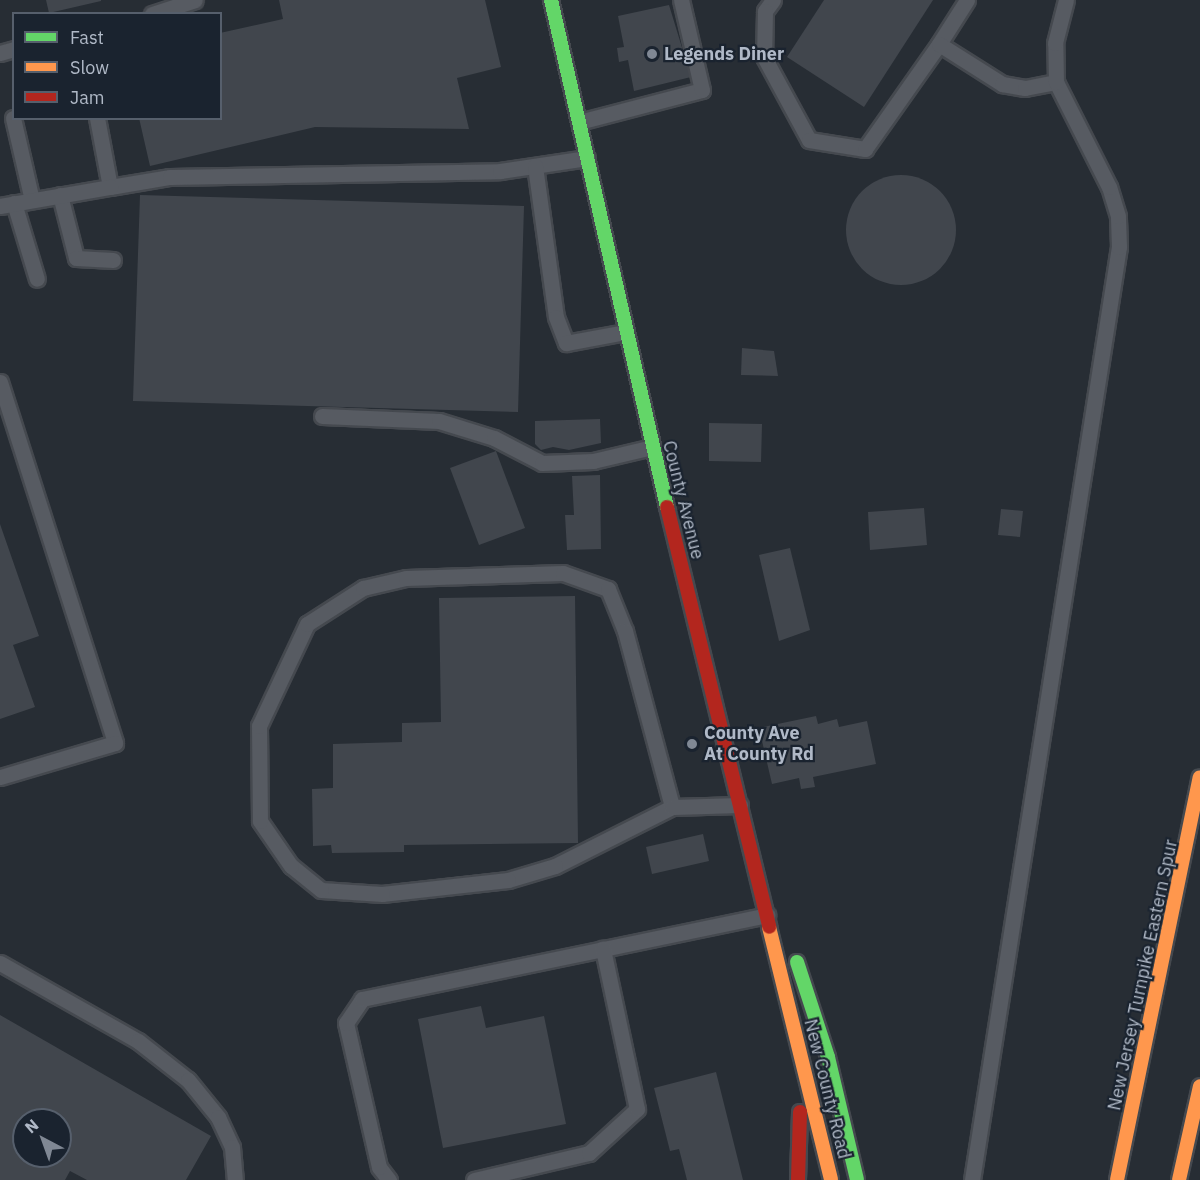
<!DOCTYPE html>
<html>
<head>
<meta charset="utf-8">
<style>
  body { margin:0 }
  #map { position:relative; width:1200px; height:1180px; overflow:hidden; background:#272d34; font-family:"IBM Plex Sans",sans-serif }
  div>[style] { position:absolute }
  .building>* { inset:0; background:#41464d }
  .round { border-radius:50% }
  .roads { filter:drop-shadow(2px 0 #45494f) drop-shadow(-2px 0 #45494f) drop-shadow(0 2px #45494f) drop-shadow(0 -2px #45494f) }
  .lane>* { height:15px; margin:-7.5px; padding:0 7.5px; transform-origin:7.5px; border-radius:7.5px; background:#575b62 }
  .fast>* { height:14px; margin:-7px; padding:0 7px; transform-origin:7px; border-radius:7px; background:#63d668 }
  .slow>* { height:14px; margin:-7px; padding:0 7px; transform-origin:7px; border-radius:7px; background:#ff974d }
  .jam>* { height:14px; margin:-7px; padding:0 7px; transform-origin:7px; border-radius:7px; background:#b3261e }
  .dots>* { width:16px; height:16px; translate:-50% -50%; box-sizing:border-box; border:3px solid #1a232f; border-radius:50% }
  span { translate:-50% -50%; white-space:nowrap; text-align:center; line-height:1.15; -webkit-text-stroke:4.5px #1a232f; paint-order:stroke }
  .poi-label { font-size:18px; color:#b0b9c7; font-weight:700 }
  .left { translate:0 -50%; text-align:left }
  .street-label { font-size:18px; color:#b0b9c7 }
  .legend { position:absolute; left:12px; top:12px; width:210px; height:108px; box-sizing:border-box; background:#1a232f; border:2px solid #565f6c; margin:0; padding:8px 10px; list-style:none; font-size:18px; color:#b0b9c7 }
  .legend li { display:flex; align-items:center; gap:12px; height:30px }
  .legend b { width:30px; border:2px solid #565f6c }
  .north { position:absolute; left:12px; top:1108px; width:60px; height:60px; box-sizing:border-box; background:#1a232f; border:2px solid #565f6c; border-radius:50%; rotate:319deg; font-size:16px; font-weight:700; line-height:24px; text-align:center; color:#b0b9c7 }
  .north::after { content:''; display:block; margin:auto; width:21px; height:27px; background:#808894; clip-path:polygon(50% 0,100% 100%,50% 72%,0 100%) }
</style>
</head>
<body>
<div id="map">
  <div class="building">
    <div style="clip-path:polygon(46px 0,101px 0,101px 1px,49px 13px)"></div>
    <div style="clip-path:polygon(279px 0,485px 0,501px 67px,457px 78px,469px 129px,315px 127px,150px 166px,139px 118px,220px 118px,220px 33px,283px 19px)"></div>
    <div style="clip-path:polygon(824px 0,933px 0,864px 107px,787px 57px)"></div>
    <div style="clip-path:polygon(669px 5px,691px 77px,634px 91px,628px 60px,619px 62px,617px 48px,624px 47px,618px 16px)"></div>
    <div class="round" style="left:846px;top:175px;width:110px;height:110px"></div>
    <div style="clip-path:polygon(140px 195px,524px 206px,518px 412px,133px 401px)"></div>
    <div style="clip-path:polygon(742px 348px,774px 351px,778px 376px,741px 375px)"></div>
    <div style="clip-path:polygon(600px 419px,601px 443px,569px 450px,553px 447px,541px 450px,535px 444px,535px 421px)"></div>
    <div style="clip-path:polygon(709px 423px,762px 424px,761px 462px,709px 461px)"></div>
    <div style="clip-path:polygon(496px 451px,525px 528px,479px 545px,450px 468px)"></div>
    <div style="clip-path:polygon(600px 475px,601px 549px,567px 550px,565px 515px,574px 515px,572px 476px)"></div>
    <div style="clip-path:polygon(924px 508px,927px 545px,870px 550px,868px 512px)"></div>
    <div style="clip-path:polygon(1001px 509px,1023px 511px,1020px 537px,998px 535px)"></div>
    <div style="clip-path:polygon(0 524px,39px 636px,13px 645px,35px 707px,0 719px)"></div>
    <div style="clip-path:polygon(790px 548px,810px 630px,779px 641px,759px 555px)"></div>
    <div style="clip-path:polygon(575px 596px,578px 843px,404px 845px,404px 852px,332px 853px,331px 845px,313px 846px,312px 789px,333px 788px,333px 744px,402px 742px,402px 723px,441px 722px,439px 598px)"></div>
    <div style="clip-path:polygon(816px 716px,818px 724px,837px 719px,839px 727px,867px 721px,876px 764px,813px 777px,815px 787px,801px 789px,799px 778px,772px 784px,759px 728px)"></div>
    <div style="clip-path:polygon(703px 834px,709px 861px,652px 874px,646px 847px)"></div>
    <div style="clip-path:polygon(481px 1006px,486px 1028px,544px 1016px,566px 1124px,443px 1148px,418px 1019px)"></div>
    <div style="clip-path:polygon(evenodd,0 1015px,211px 1136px,186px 1180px,87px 1180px,70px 1171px,65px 1180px,0 1180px,0 1015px,24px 1120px,60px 1120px,60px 1156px,24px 1156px,24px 1120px)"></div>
    <div style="clip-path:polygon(716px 1072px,743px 1180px,687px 1180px,679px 1149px,670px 1151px,654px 1088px)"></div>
  </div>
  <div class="roads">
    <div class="lane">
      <div style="left:773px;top:0;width:14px;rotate:126deg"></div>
      <div style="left:765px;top:11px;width:46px;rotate:91.2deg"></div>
      <div style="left:764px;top:57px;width:94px;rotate:61.5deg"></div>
      <div style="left:809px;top:140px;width:57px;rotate:9.1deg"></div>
      <div style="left:865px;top:149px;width:128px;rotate:-54.8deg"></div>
      <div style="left:967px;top:0;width:52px;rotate:122.5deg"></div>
      <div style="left:939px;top:44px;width:75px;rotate:32.4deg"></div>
      <div style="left:1002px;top:84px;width:23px;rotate:10deg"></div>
      <div style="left:1025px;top:88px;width:32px;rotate:-11deg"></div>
      <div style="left:152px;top:14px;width:45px;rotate:-18deg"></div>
      <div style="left:0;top:53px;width:15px;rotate:-16deg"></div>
      <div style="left:13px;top:118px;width:84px;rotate:77deg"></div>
      <div style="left:97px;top:118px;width:70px;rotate:79.3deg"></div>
      <div style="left:110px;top:187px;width:61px;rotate:-9.5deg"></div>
      <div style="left:170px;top:177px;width:330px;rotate:-1deg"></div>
      <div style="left:500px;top:171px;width:88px;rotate:-8.5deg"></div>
      <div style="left:579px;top:122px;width:127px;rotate:-14.6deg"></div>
      <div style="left:702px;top:90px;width:92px;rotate:-103.1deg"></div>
      <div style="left:535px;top:166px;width:152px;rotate:82.1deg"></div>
      <div style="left:556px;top:317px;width:28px;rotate:69deg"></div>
      <div style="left:566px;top:343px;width:61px;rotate:-10.4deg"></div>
      <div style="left:60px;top:195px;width:65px;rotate:75.7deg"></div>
      <div style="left:76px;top:258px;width:37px;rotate:3deg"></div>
      <div style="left:14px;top:203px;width:79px;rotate:73.2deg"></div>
      <div style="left:0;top:206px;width:112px;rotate:-9.8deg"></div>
      <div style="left:0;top:382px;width:379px;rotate:72.3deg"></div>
      <div style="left:115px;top:743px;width:120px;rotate:163.5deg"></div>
      <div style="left:322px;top:416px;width:117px;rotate:2.4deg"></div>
      <div style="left:439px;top:421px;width:58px;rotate:17.2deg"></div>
      <div style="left:494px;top:438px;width:54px;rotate:27.5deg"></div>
      <div style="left:542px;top:463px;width:51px;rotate:-2.2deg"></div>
      <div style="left:593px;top:461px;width:61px;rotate:-13.3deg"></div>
      <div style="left:672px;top:807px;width:131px;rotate:153.2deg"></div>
      <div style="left:555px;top:866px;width:49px;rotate:163.4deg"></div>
      <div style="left:508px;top:880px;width:127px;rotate:173.7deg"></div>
      <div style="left:382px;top:894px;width:61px;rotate:-176.2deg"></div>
      <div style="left:321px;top:890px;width:38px;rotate:-141deg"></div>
      <div style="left:291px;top:866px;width:55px;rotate:-124.6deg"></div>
      <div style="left:260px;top:821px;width:95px;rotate:-90.6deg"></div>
      <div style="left:259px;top:726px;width:113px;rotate:-64.8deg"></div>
      <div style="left:307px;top:624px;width:67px;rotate:-32.7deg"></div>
      <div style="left:363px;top:588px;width:44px;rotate:-13.1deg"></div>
      <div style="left:406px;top:578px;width:157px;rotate:-1.8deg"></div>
      <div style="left:563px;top:573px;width:48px;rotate:19.6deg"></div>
      <div style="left:608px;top:589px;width:45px;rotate:68deg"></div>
      <div style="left:625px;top:631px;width:182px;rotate:75deg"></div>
      <div style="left:672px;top:807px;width:68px;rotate:-1.7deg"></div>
      <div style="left:0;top:963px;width:159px;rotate:29.5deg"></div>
      <div style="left:138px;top:1041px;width:63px;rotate:38deg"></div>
      <div style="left:188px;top:1080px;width:48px;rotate:51deg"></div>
      <div style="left:218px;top:1117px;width:33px;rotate:65deg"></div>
      <div style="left:232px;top:1147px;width:33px;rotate:85deg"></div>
      <div style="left:389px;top:1180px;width:16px;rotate:-128deg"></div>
      <div style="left:379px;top:1167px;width:148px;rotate:-102.9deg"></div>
      <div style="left:346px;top:1023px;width:29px;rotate:-56deg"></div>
      <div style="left:362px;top:999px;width:414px;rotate:-11.7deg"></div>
      <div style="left:474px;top:1180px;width:118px;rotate:-13.2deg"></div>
      <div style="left:589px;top:1153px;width:65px;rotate:-42.5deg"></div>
      <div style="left:637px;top:1109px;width:164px;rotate:-102deg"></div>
      <div style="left:972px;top:1180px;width:945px;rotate:-81.05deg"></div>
      <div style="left:1119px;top:247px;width:31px;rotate:-92deg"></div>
      <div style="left:1118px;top:216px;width:30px;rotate:-107deg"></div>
      <div style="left:1109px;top:187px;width:118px;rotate:-116.8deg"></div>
      <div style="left:1056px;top:82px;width:39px;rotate:-91deg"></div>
      <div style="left:1055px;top:43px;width:44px;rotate:-75.7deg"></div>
    </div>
    <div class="fast">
      <div style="left:551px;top:0;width:520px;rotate:77.11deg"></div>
      <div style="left:797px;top:962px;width:100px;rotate:71.9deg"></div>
      <div style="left:828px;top:1057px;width:126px;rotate:76.7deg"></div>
    </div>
    <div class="slow">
      <div style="left:769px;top:927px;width:260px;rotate:76.2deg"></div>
      <div style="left:1117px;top:1180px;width:411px;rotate:-78.4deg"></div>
      <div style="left:1179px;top:1180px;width:96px;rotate:-77.4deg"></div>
    </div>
    <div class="jam">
      <div style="left:667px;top:507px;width:432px;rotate:76.3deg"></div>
      <div style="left:798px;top:1180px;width:68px;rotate:-88.3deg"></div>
    </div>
  </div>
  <div class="dots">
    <div style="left:652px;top:54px;background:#808894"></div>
    <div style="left:692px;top:744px;background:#808894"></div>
  </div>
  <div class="poi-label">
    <span class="left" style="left:664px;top:54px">Legends Diner</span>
    <span class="left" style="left:704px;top:744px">County Ave<br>At County Rd</span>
  </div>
  <div class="street-label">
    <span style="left:683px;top:500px;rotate:76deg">County Avenue</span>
    <span style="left:1143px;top:975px;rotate:-78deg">New Jersey Turnpike Eastern Spur</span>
    <span style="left:827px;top:1089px;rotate:76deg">New County Road</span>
  </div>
  <ul class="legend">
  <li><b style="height:8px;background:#63d668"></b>Fast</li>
  <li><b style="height:8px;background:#ff974d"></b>Slow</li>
  <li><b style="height:8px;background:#b3261e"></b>Jam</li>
  </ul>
  <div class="north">N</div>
</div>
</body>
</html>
